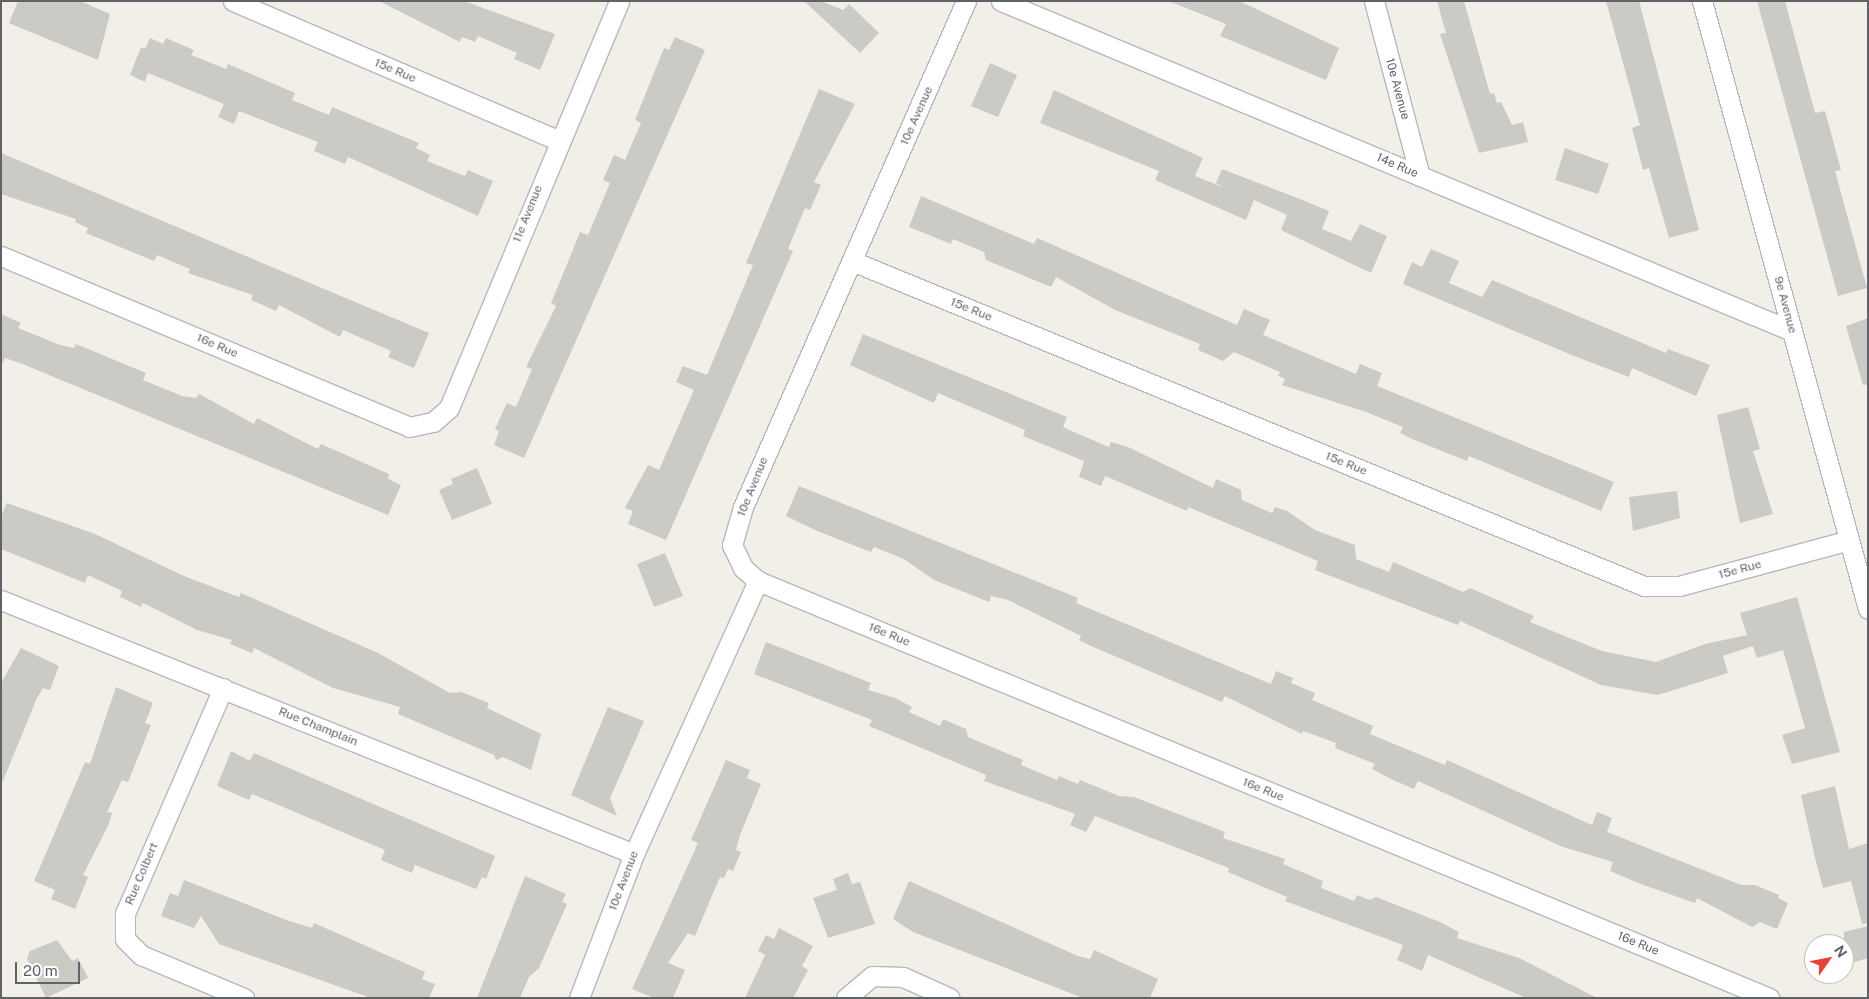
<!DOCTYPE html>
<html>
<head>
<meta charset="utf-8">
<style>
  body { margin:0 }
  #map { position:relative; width:1869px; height:999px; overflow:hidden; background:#f1efe8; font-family:"Public Sans",sans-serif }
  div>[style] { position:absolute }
  .building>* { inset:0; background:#cccac5 }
  .roads { filter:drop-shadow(1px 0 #b5b8bc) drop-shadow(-1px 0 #b5b8bc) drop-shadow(0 1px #b5b8bc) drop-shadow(0 -1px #b5b8bc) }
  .street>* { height:19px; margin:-9.5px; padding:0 9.5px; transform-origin:9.5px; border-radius:9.5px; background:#fff }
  span { translate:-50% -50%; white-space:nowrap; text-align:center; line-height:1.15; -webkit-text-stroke:4.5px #fff; paint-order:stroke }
  .street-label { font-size:12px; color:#5f6368 }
  .frame { position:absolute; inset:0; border:2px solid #5f6368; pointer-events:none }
  .north { position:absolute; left:1804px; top:934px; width:50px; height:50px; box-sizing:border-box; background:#fff; border:1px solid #bfc1c3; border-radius:50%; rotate:57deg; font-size:14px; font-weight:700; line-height:20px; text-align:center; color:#5f6368 }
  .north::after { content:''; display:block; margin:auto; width:18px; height:22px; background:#ea4335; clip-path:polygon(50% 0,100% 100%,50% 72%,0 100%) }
  .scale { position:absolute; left:15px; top:962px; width:65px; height:22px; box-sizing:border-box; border:2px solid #5f6368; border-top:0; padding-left:6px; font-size:15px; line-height:18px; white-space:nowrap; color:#5f6368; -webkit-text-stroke:4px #fff; paint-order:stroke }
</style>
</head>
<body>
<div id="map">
  <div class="building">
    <div style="clip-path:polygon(18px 1px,80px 1px,110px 14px,98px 60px,9px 23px)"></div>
    <div style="clip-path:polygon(379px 1px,464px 1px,555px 34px,540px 70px,514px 59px,517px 53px,478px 36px,475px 42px,462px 37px,460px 42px)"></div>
    <div style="clip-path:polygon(804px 1px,821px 1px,843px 10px,849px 4px,879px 33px,860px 53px)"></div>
    <div style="clip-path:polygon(1239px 1px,1339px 48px,1326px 80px,1220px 36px,1226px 24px,1171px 2px)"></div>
    <div style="clip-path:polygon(1437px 1px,1464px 1px,1490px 94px,1494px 93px,1497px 103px,1501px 102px,1512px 125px,1523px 122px,1528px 142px,1479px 153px,1440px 34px,1446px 33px)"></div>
    <div style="clip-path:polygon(1606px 1px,1639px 1px,1699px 230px,1669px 238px,1649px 168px,1643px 170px,1632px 128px,1640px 125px)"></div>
    <div style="clip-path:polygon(1757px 1px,1785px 1px,1815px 113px,1825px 111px,1841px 170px,1835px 171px,1867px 288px,1838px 296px)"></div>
    <div style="clip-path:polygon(675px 37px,705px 50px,524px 458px,494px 445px,499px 431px,495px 429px,507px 403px,516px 407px,532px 369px,526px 367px,556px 306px,551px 303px,570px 257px,580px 232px,588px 235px,610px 183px,603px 180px,614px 155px,625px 160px,641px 123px,635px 120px,664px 48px,669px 50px)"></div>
    <div style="clip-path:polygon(150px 38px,163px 44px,166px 38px,194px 50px,191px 55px,226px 69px,228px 64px,295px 93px,292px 100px,329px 115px,332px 107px,419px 143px,416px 148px,430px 155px,427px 161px,465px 176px,468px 170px,493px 181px,478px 216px,348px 157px,345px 164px,314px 151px,318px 142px,239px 111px,234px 124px,218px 117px,224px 104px,148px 73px,145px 82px,130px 75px,141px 47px,145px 49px)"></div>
    <div style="clip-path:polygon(990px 63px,1017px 75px,998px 117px,971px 106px)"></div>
    <div style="clip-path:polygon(819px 89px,855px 104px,814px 182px,821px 185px,810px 210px,805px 208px,788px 249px,793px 251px,666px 540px,628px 524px,633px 511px,625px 508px,648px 465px,659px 470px,694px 390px,676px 382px,683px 366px,707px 375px,753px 265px,746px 263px)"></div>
    <div style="clip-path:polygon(1054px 90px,1203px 158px,1195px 176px,1225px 188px,1216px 183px,1222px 169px,1295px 197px,1329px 211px,1322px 229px,1351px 241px,1360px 224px,1387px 236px,1371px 273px,1281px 230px,1287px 215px,1254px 200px,1246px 220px,1155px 180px,1159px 171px,1040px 123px)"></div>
    <div style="clip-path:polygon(1565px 148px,1609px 164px,1598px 194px,1555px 180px)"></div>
    <div style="clip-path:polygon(1px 153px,429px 333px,414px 368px,388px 357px,391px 351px,343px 330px,340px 337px,279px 305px,276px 311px,251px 300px,253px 295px,188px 273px,190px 269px,157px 255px,154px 261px,86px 233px,88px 228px,75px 222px,76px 219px,1px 194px)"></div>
    <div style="clip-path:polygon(921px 196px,1034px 244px,1037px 238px,1237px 325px,1244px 309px,1270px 320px,1263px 335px,1356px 374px,1360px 364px,1382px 373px,1377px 386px,1614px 482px,1601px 511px,1469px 456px,1467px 461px,1412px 439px,1400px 433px,1403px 427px,1366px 412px,1282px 385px,1285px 379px,1278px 376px,1280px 372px,1234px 352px,1223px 361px,1198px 350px,1200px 344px,1115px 310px,1056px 277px,1051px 287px,986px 260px,984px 252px,953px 239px,951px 244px,909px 227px)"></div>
    <div style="clip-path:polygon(1431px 249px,1459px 261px,1449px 283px,1482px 297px,1492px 280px,1666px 353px,1668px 349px,1710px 365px,1696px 396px,1632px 368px,1629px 377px,1574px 356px,1403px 284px,1412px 262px,1422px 267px)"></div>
    <div style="clip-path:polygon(1px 314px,21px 323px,18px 328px,60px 345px,74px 348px,76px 344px,146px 373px,143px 380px,182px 396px,196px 398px,199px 394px,254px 424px,257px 418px,318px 449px,321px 444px,389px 474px,388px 479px,401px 485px,388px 515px,20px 363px,5px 358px,1px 366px)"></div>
    <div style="clip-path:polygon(1868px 318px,1868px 384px,1863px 385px,1846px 326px)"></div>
    <div style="clip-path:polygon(863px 334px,1067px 417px,1063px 427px,1076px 433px,1109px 447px,1111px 442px,1128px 447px,1213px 488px,1216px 479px,1241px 490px,1242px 500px,1272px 513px,1275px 507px,1287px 511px,1315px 530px,1355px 545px,1356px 559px,1389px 572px,1393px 562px,1463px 592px,1470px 588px,1534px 616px,1530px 622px,1602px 651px,1656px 662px,1705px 644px,1747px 635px,1740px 613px,1797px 597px,1840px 752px,1792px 764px,1782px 735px,1805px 728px,1783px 650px,1757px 658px,1753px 646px,1723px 656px,1728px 673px,1658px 695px,1601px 685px,1460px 621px,1458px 625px,1315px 570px,1318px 561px,1188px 507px,1187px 511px,1105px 476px,1101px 486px,1079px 477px,1084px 461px,1023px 436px,1025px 430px,938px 393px,934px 403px,850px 365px)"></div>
    <div style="clip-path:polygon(1748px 407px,1760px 449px,1753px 451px,1773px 514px,1740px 523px,1717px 415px)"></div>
    <div style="clip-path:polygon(477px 468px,492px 504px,452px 520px,439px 490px,453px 484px,451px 479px)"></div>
    <div style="clip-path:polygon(799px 486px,1078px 598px,1076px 603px,1271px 684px,1276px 671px,1293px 678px,1291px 683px,1315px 693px,1312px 700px,1373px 726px,1370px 734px,1445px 765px,1447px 760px,1592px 825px,1597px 812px,1612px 818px,1607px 832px,1741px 885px,1755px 885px,1779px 895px,1778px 898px,1788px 903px,1777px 929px,1760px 922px,1752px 927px,1697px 898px,1695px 903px,1638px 883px,1610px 871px,1613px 862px,1563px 847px,1418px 781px,1414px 789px,1393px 780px,1372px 769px,1375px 764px,1335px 748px,1336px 743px,1303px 731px,1302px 734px,1225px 696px,1222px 702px,1091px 646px,1079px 640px,1081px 636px,1008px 600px,991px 596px,989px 602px,934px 580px,904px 559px,874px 547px,871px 552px,817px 531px,786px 516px)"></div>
    <div style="clip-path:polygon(1677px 491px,1680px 518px,1633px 531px,1629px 497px)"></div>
    <div style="clip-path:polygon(7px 503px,95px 534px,184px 576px,239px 597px,241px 593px,378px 653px,450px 693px,461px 692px,489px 703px,487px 708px,541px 734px,531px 770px,503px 757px,496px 760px,494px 755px,398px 714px,400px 707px,333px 688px,254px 648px,252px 653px,230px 644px,232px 640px,197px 630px,143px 603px,141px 607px,120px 597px,122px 591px,88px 575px,85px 583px,1px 549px,1px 516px)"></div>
    <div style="clip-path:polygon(665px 553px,683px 596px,654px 607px,637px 564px)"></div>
    <div style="clip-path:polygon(766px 642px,871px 683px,868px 690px,895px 698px,912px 707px,909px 712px,940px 726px,943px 719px,966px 729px,968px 737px,1023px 760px,1021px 765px,1057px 780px,1059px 776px,1078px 784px,1080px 780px,1119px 796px,1134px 797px,1225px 832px,1223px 838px,1285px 859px,1283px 864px,1323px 881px,1321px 888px,1354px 901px,1357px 895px,1370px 900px,1376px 897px,1440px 922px,1459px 932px,1457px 938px,1519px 958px,1597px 998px,1526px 998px,1428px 955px,1422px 971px,1397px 960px,1403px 945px,1285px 901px,1287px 897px,1228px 872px,1229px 868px,1095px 816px,1086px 832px,1070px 825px,1075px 814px,984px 781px,986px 775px,869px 726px,872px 720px,754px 674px)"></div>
    <div style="clip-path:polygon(21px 648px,59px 666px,50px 690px,43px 688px,37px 698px,2px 783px,1px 683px)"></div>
    <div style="clip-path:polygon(116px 687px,153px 703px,145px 723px,151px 725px,128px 782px,122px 780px,107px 812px,112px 813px,109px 824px,83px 875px,88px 877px,75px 909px,51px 899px,55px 890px,34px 881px,85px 762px,90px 764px)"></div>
    <div style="clip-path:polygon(608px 707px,644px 721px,610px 798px,617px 816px,571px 795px)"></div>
    <div style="clip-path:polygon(231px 751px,250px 761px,254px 753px,495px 856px,486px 879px,482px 877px,476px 889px,415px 865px,412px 873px,381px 860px,385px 850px,252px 794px,249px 800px,217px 786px)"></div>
    <div style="clip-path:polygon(726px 760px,750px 770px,747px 778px,761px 784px,740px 835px,736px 850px,741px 852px,733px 871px,728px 869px,724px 878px,720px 877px,695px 936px,688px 933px,668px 963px,685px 970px,673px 998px,654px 998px,632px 989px,698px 843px,691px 840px)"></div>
    <div style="clip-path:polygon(1835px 786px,1849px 849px,1868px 843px,1868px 923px,1862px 924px,1851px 881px,1823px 888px,1815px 858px,1801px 795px)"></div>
    <div style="clip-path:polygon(848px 873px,852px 884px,860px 882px,875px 924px,828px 938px,813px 898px,837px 890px,833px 879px)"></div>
    <div style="clip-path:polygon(525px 876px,566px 894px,562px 902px,567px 904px,539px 968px,529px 977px,520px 998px,477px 998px)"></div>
    <div style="clip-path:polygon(184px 880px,289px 921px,312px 928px,314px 923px,425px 972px,422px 979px,435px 984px,429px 998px,371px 998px,219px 944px,201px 916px,194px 928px,161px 916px,170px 893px,178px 896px)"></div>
    <div style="clip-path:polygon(909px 881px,1078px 956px,1090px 959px,1094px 950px,1158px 979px,1150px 998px,1083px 998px,913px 932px,893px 919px)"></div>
    <div style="clip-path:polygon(1868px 926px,1868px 958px,1844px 965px,1844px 932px)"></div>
    <div style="clip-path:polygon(779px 928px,813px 946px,802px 966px,808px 970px,793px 998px,745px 998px,765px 955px,758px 951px,766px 935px,774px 939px)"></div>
    <div style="clip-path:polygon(57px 940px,72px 961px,78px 958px,88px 978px,46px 998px,27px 959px,30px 951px)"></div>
  </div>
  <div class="roads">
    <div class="street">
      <div style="left:233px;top:1px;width:353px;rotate:23.2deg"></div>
      <div style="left:966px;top:1px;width:553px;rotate:113.78deg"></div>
      <div style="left:743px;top:507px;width:40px;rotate:106deg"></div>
      <div style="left:732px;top:545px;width:25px;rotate:64deg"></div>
      <div style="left:743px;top:568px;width:20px;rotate:41deg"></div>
      <div style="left:758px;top:581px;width:1094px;rotate:22.41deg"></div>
      <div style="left:1001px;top:1px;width:857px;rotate:22.65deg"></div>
      <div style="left:1374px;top:1px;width:181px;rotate:75.3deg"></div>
      <div style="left:1702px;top:1px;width:630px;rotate:74.73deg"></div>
      <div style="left:1px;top:256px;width:442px;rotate:22.7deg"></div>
      <div style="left:409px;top:427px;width:25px;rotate:-12deg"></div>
      <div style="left:433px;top:422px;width:21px;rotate:-41deg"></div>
      <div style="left:449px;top:408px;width:441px;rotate:-67.3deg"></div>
      <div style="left:852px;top:261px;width:856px;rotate:22.31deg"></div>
      <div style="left:1644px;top:586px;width:35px"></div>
      <div style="left:1679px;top:586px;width:176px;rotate:-15.1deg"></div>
      <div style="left:1px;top:600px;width:682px;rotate:21.86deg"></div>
      <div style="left:223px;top:688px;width:245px;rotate:113.5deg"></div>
      <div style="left:125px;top:913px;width:26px;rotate:90deg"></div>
      <div style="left:125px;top:939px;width:23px;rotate:45deg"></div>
      <div style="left:141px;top:955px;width:112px;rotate:22.7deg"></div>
      <div style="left:579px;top:998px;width:154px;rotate:-69.1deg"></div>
      <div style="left:634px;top:854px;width:300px;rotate:-65.6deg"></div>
      <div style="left:846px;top:998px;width:34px;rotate:-40deg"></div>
      <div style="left:872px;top:976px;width:31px;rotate:2deg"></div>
      <div style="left:903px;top:977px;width:51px;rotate:24.1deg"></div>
    </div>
  </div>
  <div class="street-label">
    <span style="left:395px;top:71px;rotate:23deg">15e Rue</span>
    <span style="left:1397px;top:89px;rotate:75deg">10e Avenue</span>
    <span style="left:917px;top:116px;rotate:-66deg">10e Avenue</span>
    <span style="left:1397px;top:166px;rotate:23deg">14e Rue</span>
    <span style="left:528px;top:214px;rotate:-68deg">11e Avenue</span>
    <span style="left:1785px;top:305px;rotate:75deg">9e Avenue</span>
    <span style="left:971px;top:310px;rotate:22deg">15e Rue</span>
    <span style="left:217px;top:346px;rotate:23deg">16e Rue</span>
    <span style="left:1346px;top:464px;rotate:22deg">15e Rue</span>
    <span style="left:753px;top:487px;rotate:-68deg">10e Avenue</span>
    <span style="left:1740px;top:570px;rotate:-15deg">15e Rue</span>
    <span style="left:889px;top:635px;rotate:22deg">16e Rue</span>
    <span style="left:318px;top:727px;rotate:22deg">Rue Champlain</span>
    <span style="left:1263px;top:790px;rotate:22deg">16e Rue</span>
    <span style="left:142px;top:874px;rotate:-67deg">Rue Colbert</span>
    <span style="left:624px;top:881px;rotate:-69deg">10e Avenue</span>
    <span style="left:1638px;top:944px;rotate:22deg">16e Rue</span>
  </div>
  <div class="frame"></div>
  <div class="north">N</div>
  <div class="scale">20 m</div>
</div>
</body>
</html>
